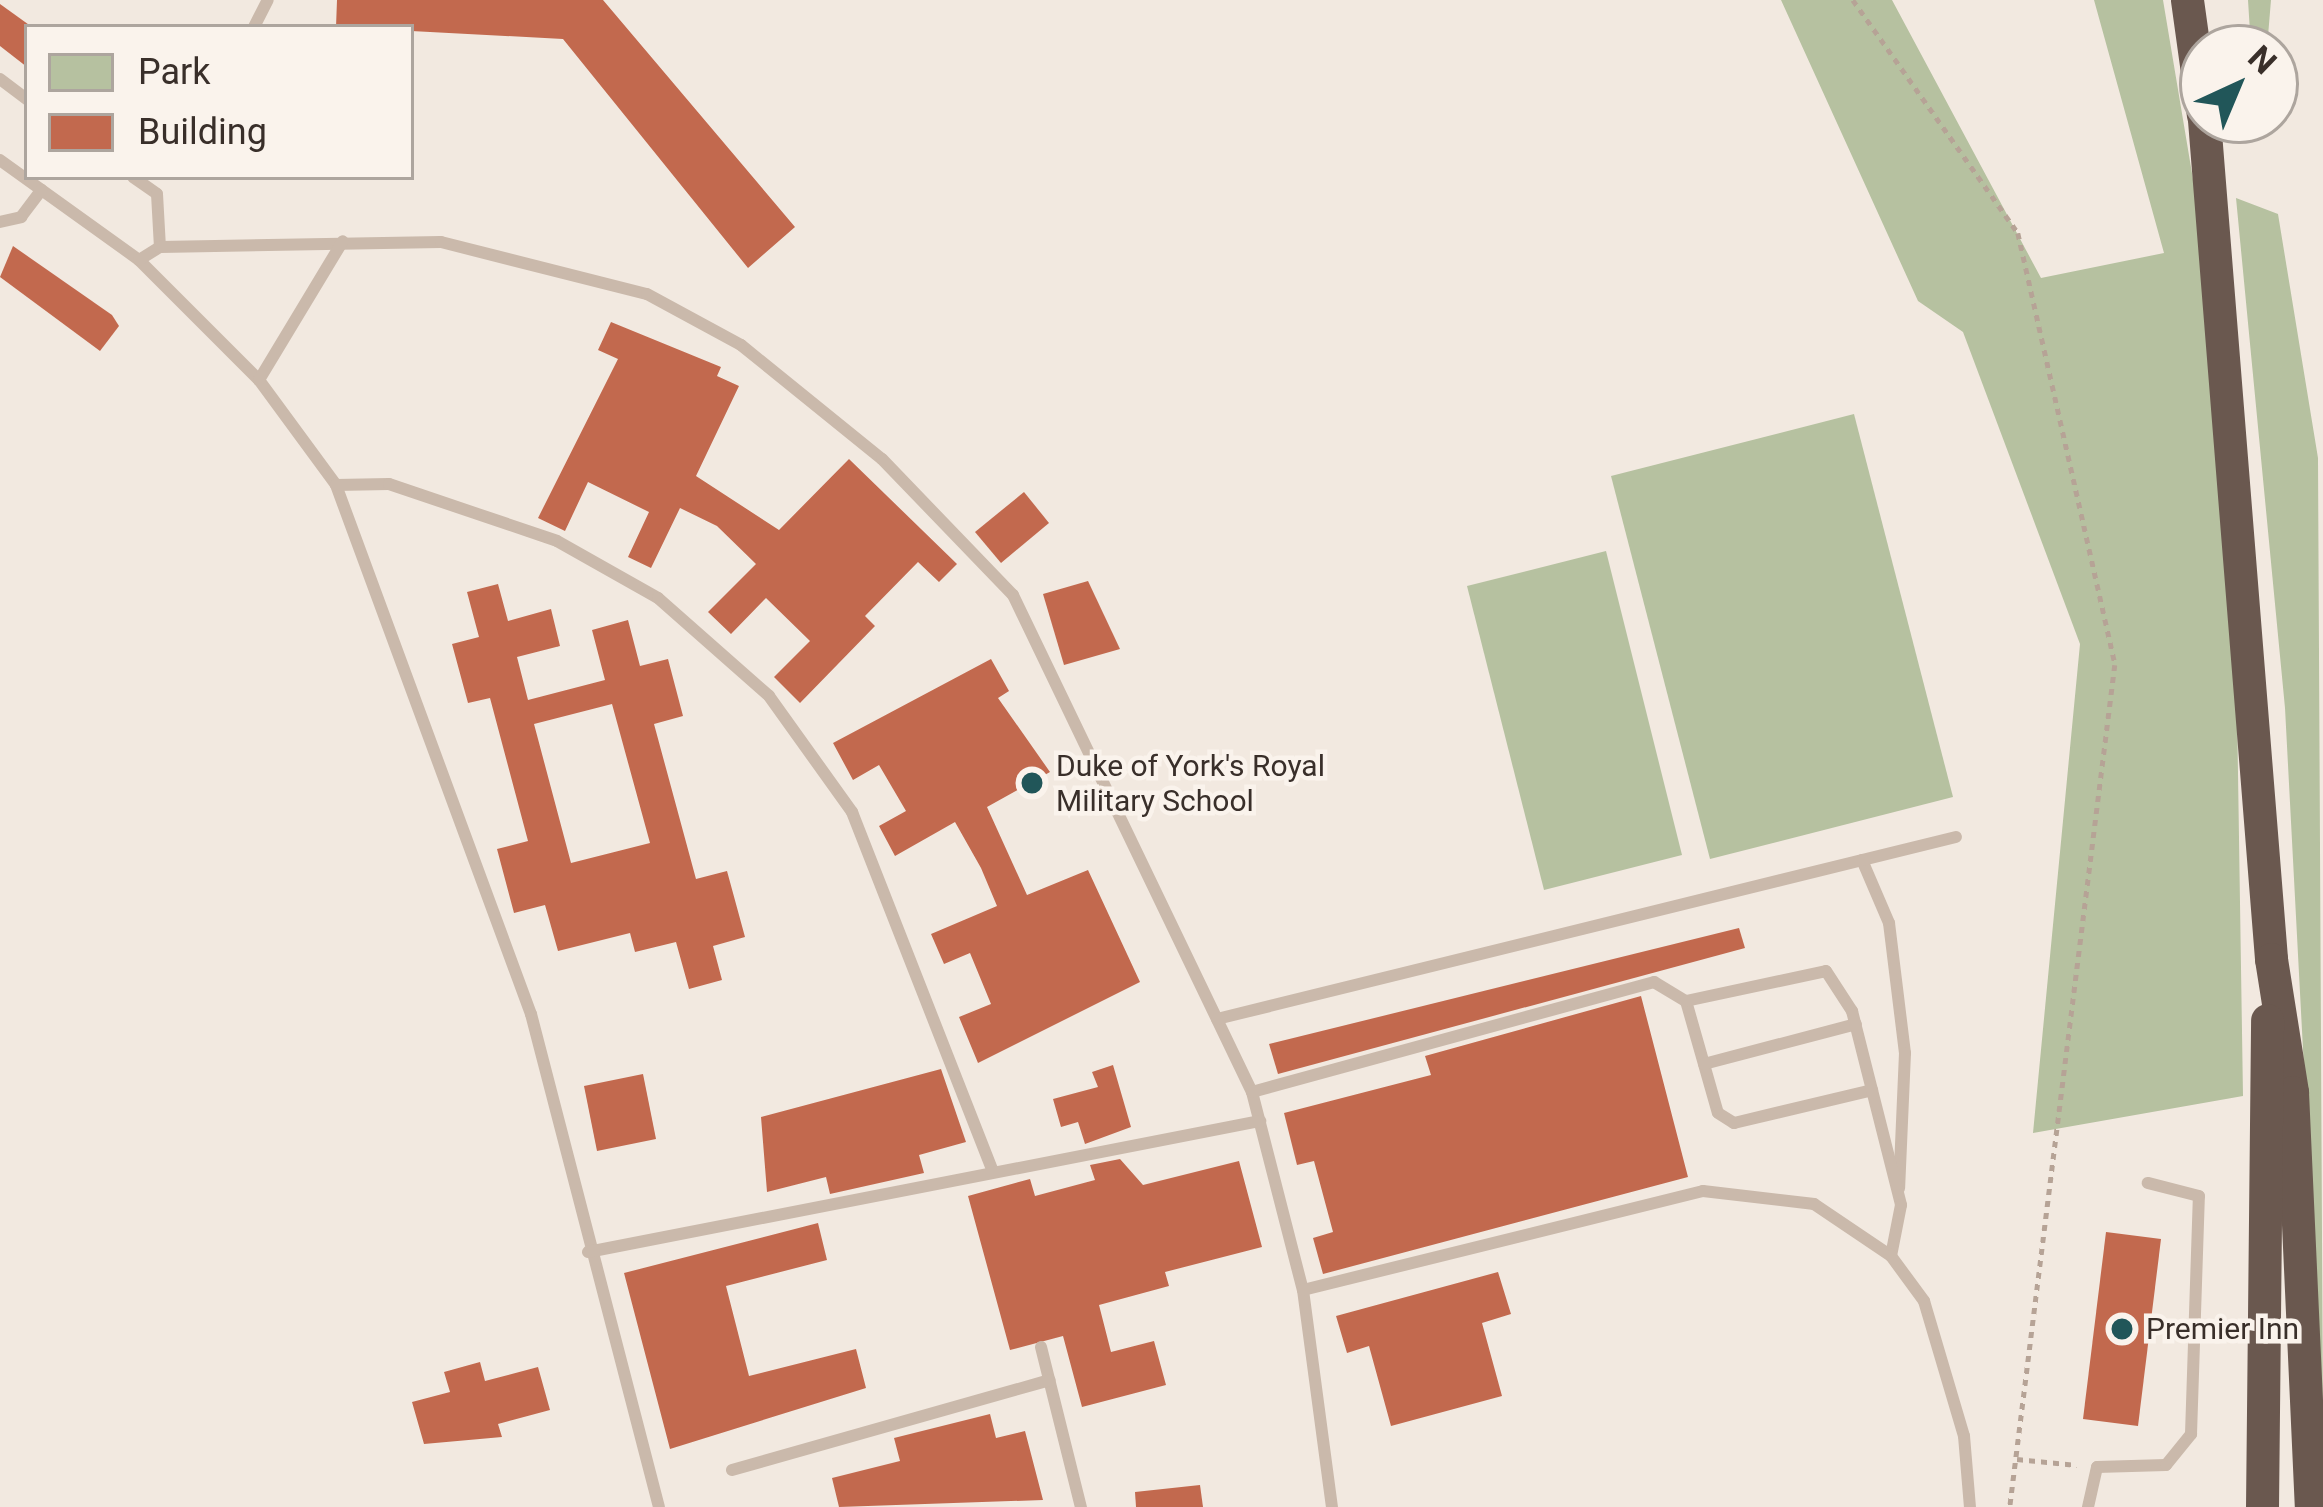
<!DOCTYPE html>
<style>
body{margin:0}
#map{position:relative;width:2323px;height:1507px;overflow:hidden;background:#f2e9e0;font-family:Roboto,sans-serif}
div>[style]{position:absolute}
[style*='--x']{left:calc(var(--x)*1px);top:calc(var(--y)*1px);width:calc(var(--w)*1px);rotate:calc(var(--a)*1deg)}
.green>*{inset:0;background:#b6c1a0}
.building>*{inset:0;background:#c2694e}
.path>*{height:4.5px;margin-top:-2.25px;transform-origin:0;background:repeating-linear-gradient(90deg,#b6a396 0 6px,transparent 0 12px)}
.service>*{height:12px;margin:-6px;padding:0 6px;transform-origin:6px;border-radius:6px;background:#cab9ab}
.trunk>*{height:33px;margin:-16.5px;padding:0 16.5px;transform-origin:16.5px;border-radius:16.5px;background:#6a584f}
.dots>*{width:33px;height:33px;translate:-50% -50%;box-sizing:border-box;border:6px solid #faf3ec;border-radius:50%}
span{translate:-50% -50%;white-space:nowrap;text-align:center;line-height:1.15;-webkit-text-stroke:9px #faf3ec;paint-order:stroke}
.poi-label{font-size:30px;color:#392f2a}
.left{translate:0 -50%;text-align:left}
.legend{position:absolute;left:24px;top:24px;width:390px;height:156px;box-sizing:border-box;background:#faf3ec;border:3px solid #ada59e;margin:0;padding:15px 21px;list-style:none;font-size:36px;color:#392f2a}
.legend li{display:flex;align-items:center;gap:24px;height:60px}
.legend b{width:60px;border:3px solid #ada59e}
.north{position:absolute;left:2179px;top:24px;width:120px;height:120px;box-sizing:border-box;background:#faf3ec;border:3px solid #ada59e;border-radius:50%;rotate:44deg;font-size:33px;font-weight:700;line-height:48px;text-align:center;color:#392f2a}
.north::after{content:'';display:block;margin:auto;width:42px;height:54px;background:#215659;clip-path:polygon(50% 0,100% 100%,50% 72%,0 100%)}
</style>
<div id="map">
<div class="green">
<div style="clip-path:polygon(1781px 0,1892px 0,2041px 278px,2164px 253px,2094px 0,2163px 0,2202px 233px,2235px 579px,2243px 1096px,2033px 1133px,2080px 644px,1963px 332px,1918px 301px)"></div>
<div style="clip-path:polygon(2248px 0,2271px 0,2267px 48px,2251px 48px)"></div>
<div style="clip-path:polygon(2236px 198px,2278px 214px,2318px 458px,2323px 1429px,2285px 708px)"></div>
<div style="clip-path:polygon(1854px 414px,1953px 797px,1710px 859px,1611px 476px)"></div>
<div style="clip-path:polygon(1606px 551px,1682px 855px,1544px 890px,1467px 586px)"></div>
</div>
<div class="building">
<div style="clip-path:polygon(337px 0,603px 0,795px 227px,748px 268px,563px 39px,336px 27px)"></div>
<div style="clip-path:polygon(0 4px,32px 27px,27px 67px,0 46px)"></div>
<div style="clip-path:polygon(13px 246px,112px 315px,119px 326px,100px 351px,0 277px)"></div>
<div style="clip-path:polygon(611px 322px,721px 367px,717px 376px,739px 386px,696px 476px,779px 530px,849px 459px,957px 564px,939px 582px,918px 562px,865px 616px,875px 626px,800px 703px,774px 677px,810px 641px,766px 598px,731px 634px,708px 612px,756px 564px,717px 526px,680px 508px,651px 568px,628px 557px,649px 512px,588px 482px,565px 531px,538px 518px,618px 359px,598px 350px)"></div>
<div style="clip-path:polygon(1024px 492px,1049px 523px,1001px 563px,975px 532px)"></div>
<div style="clip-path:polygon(1088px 581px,1120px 649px,1064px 665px,1043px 594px)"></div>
<div style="clip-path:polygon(evenodd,498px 584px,508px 621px,551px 609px,560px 646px,517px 657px,528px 700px,605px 680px,592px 630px,628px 620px,640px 666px,668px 659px,683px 716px,654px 724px,696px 879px,727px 871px,745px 937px,713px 946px,722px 980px,689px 989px,676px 942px,635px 952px,630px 933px,558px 951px,545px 905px,514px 913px,497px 849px,528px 841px,490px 698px,468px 703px,452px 644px,479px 637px,467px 592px,498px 584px,612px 704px,650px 843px,571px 863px,534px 724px,612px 704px)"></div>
<div style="clip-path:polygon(991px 659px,1009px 691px,998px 698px,1050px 772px,987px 807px,1027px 895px,1088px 870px,1140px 982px,978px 1063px,959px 1017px,991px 1004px,970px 953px,944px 964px,931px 934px,997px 906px,981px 868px,955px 822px,895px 856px,879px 826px,906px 811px,879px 765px,853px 780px,833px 743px)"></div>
<div style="clip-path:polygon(1739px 928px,1745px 948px,1278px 1074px,1269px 1044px)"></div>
<div style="clip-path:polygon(1641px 996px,1688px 1177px,1323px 1274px,1313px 1238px,1333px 1232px,1314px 1161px,1297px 1165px,1284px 1113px,1431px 1075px,1425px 1056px)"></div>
<div style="clip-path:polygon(1113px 1065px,1131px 1127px,1085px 1144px,1078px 1122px,1061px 1127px,1053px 1099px,1098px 1087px,1092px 1072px)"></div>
<div style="clip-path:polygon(941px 1069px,966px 1142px,919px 1155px,924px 1173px,830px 1194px,826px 1177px,767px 1192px,761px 1117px)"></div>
<div style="clip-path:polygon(643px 1074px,656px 1139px,597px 1151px,584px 1086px)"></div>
<div style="clip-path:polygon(1120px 1159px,1143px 1185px,1239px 1161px,1262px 1247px,1165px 1272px,1169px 1286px,1099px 1305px,1111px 1352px,1154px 1341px,1166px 1385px,1082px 1407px,1063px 1336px,1010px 1350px,968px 1196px,1030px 1179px,1035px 1196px,1095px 1180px,1090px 1165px)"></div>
<div style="clip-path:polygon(818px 1223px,827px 1260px,726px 1286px,749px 1376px,856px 1349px,866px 1388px,670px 1449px,624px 1273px)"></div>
<div style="clip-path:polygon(2106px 1232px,2161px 1239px,2138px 1426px,2083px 1419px)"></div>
<div style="clip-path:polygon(1498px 1272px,1511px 1314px,1482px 1323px,1502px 1396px,1391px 1426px,1369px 1346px,1347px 1353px,1336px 1316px)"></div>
<div style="clip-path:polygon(480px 1362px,485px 1381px,538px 1367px,550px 1410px,498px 1424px,502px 1437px,424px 1444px,412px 1402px,450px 1392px,444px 1372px)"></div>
<div style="clip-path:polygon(990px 1414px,996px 1438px,1025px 1431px,1043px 1500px,839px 1507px,832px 1478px,900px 1461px,894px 1438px)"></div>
<div style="clip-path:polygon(1200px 1485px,1203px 1507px,1136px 1507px,1135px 1492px)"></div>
</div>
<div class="path">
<div style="--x:1853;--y:0;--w:286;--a:54.7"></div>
<div style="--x:2018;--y:233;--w:443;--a:77.3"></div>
<div style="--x:2115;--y:665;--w:849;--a:97.11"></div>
<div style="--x:2017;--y:1459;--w:60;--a:5.7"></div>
</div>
<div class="service">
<div style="--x:254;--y:27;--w:30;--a:-63"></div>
<div style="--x:0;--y:79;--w:34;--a:37"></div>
<div style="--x:0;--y:160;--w:171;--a:35.7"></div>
<div style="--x:139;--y:260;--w:170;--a:45"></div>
<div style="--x:259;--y:380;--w:130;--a:53.7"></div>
<div style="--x:336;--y:485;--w:564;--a:69.77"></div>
<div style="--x:531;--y:1014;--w:509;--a:75.45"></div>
<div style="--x:133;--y:177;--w:29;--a:35"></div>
<div style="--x:157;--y:194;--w:53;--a:86.8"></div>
<div style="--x:0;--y:222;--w:22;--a:-13"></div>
<div style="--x:21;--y:217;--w:34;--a:-53"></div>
<div style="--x:139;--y:260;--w:25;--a:-32"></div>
<div style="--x:160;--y:247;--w:281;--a:-1"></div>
<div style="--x:441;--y:242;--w:212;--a:14.2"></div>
<div style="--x:647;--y:294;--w:107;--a:28.5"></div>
<div style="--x:741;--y:345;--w:181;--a:39"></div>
<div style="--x:882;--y:459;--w:189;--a:46.1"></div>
<div style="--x:1013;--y:595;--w:551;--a:64.32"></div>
<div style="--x:1252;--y:1092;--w:204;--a:75.6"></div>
<div style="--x:1303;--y:1290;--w:219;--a:82.4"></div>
<div style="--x:259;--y:380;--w:162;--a:-58.9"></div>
<div style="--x:336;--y:485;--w:53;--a:-1.1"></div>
<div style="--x:389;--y:484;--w:177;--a:18.7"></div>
<div style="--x:557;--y:541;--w:116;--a:29.4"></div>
<div style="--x:658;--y:598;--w:148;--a:41.4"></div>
<div style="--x:769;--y:696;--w:143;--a:54.4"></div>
<div style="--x:852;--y:812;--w:384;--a:68.6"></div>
<div style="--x:1862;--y:860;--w:69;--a:66.8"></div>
<div style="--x:1889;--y:923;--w:131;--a:83"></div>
<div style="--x:1905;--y:1053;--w:135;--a:92.5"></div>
<div style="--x:1686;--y:1001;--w:116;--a:74.1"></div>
<div style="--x:1718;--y:1113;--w:19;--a:32"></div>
<div style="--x:1734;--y:1123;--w:142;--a:-13.4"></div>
<div style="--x:1217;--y:1019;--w:761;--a:-13.84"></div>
<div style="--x:1704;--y:1064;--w:157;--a:-14.7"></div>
<div style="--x:1252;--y:1092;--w:417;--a:-15.3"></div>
<div style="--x:1654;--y:982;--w:37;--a:31"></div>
<div style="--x:1686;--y:1001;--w:143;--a:-12.1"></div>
<div style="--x:1826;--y:971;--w:48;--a:57"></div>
<div style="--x:1852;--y:1011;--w:200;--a:75.8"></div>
<div style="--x:1901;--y:1205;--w:52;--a:101.1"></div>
<div style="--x:588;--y:1252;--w:685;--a:-11.03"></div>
<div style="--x:1303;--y:1290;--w:412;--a:-13.9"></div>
<div style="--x:1703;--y:1191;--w:112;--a:6.7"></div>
<div style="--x:1814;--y:1204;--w:93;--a:34"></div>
<div style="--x:1891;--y:1256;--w:56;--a:53.7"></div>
<div style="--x:1924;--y:1301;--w:141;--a:73.5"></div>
<div style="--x:1964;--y:1436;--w:71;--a:85.2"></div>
<div style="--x:1041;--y:1347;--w:165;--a:76"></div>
<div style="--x:732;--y:1470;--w:330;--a:-15.8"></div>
<div style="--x:2088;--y:1507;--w:41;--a:-77.3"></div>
<div style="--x:2097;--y:1467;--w:69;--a:-1.7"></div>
<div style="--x:2166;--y:1465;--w:40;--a:-51"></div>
<div style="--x:2191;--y:1434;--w:238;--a:-88.1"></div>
<div style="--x:2199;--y:1196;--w:53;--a:-165.7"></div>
</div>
<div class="trunk">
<div style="--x:2187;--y:0;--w:116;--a:82.1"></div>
<div style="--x:2204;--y:120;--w:842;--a:85.43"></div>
<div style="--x:2271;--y:959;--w:135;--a:81"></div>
<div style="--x:2292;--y:1092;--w:415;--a:87.4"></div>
<div style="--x:2262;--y:1507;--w:487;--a:-89.4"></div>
</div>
<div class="dots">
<div style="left:1032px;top:783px;background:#215659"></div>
<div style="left:2122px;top:1329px;background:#215659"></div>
</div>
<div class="poi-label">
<span class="left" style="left:1056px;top:783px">Duke of York's Royal<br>Military School</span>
<span class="left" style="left:2146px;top:1329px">Premier Inn</span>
</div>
<ul class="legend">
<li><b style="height:33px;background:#b6c1a0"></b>Park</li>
<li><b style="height:33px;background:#c2694e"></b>Building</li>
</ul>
<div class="north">N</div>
</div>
